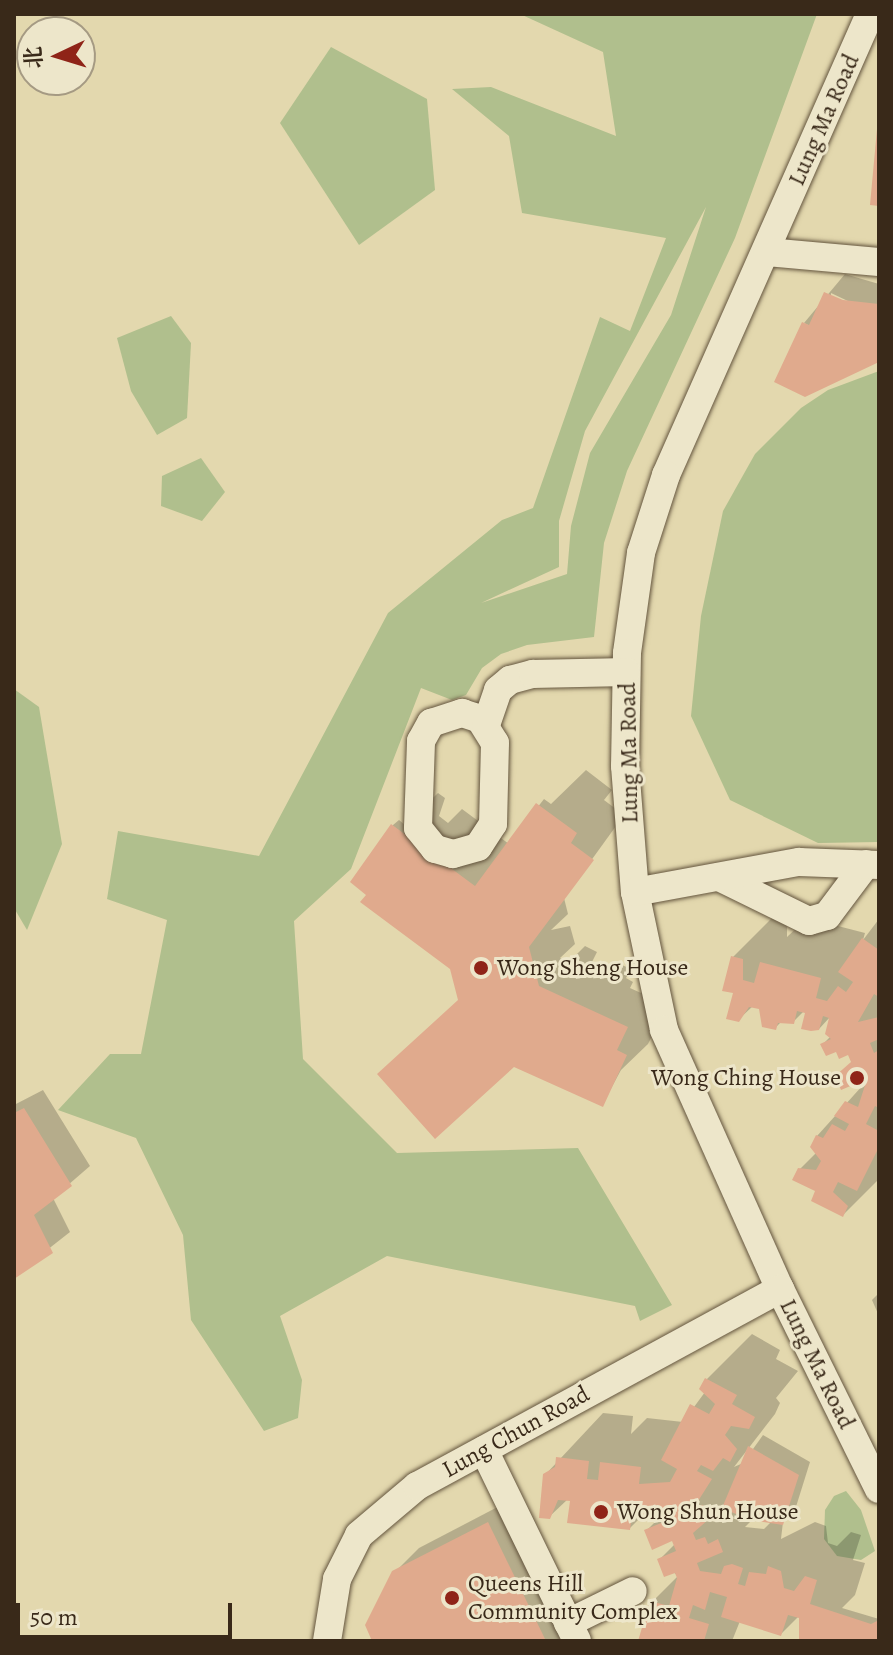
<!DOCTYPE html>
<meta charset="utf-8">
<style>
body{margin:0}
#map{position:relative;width:893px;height:1655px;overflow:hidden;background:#e3d8ae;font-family:Alegreya,"Noto Serif SC",serif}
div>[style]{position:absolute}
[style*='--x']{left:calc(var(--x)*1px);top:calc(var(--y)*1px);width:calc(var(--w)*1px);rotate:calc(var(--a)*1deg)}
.green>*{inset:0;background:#b0bf8d}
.shadow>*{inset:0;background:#0003}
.building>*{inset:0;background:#e0aa8d}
.roads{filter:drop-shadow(0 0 2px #64553e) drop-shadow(0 0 2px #64553e)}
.minor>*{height:28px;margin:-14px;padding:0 14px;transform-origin:14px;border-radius:14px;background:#ede6ca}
.dots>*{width:22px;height:22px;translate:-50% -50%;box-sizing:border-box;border:4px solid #ede6ca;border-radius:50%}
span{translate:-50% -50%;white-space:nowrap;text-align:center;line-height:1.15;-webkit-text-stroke:6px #ede6ca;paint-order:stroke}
.street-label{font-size:24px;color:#392919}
.poi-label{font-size:24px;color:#392919}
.left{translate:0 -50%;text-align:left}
.right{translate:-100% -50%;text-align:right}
.frame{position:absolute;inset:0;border:16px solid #392919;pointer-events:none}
.north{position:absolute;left:16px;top:16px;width:80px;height:80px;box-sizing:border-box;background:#ede6ca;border:2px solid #a59a83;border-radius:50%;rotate:266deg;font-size:22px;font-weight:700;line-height:32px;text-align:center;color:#392919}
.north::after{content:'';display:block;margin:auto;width:28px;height:36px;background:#8f2418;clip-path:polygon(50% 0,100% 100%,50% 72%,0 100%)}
.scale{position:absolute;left:16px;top:1603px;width:216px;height:36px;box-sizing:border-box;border:4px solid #392919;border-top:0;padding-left:10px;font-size:24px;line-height:28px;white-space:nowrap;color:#392919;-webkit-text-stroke:6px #ede6ca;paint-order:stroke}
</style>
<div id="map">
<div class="green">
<div style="clip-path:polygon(evenodd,520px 14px,817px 14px,735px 238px,627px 471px,604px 543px,594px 637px,527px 645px,501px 654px,482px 668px,466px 695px,452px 700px,421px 688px,351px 869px,294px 921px,303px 1059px,397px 1153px,578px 1148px,672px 1305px,640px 1321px,635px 1306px,387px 1256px,280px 1316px,302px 1380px,298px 1418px,264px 1431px,191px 1320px,183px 1235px,136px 1138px,58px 1110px,110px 1054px,141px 1054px,167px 920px,107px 899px,118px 831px,259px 856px,388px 613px,502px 520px,533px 508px,600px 317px,630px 331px,666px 238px,522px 213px,509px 136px,452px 89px,491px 87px,616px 136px,603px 52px,520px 14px,706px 207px,671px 315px,590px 453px,571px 526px,567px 574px,481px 603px,559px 567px,559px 521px,585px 431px,706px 207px)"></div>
<div style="clip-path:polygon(331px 47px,427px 99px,435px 190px,359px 245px,280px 123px)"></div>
<div style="clip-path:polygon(171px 316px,191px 343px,187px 418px,157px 435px,131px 391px,117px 338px)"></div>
<div style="clip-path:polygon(879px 371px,879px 842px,818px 843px,730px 800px,691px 716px,701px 616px,723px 511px,755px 454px,801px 408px,828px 390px)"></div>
<div style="clip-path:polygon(201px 458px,225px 492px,202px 521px,161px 506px,162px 476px)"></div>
<div style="clip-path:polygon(14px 689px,39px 707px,62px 844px,27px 930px,14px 908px)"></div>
<div style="clip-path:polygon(846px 1491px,861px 1510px,875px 1551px,861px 1560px,837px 1556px,824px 1539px,825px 1510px,834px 1496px)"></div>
</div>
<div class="shadow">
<div style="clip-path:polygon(evenodd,845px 274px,879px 284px,879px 361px,804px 323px,845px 274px,831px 293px,852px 303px,831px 297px,831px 293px)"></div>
<div style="clip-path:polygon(586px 770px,612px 790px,604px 800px,624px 815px,564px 898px,568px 914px,551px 930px,570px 926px,575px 944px,560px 958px,569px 962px,585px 946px,597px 952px,585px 976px,590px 978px,601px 967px,616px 971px,622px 965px,631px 969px,626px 978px,633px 982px,630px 988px,641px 993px,653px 981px,663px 1014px,648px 1044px,621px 1070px,602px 1105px,460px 1000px,452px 967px,369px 894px,393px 825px,399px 820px,405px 825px,438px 793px,445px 798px,439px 816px,448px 823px,462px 809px,509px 844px,544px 799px,551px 804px)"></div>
<div style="clip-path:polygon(778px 912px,787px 914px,787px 937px,807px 918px,865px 933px,863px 940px,879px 919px,879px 1179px,843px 1215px,800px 1169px,817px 1152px,817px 1136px,872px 1075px,849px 1052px,823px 1044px,831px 1036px,831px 1016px,819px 1029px,808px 1007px,793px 1022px,782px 1021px,775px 1028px,760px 1008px,753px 1006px,738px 1020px,733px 957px)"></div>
<div style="clip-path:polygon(43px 1090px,90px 1166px,53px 1198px,70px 1232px,14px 1276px,14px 1105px)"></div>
<div style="clip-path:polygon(879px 1293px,879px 1316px,872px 1300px)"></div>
<div style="clip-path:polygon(evenodd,752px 1334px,780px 1350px,776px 1359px,798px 1371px,776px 1398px,780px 1403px,775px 1414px,734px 1467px,743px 1463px,763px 1435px,810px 1462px,795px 1510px,783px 1522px,781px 1539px,815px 1522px,826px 1526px,828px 1543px,837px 1546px,851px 1532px,861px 1535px,853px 1560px,865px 1563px,855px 1595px,842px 1608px,879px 1619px,879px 1641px,811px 1641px,801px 1614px,781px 1634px,740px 1621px,732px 1641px,646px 1641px,652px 1602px,678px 1576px,659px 1560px,675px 1544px,673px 1539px,646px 1531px,661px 1516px,644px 1514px,630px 1528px,568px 1499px,549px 1517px,545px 1475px,603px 1413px,633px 1416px,631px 1434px,647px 1418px,683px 1422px,705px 1392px,707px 1379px,752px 1334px,753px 1519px,771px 1522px,764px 1529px,745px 1527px,753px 1519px)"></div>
<div style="clip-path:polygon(513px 1499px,581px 1641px,374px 1641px,394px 1573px,419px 1548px)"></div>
</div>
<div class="building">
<div style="clip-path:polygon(877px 129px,879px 129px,879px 206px,870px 205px)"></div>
<div style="clip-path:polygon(824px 292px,843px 300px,879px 304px,879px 362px,805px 397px,774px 382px,802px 322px,809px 325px)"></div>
<div style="clip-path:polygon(536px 803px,577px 833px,571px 843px,594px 860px,529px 947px,539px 986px,628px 1027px,617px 1050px,627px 1055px,603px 1107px,514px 1067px,435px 1139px,377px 1074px,458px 1000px,450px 969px,360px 902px,366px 895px,350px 882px,391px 824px,475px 886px)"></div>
<div style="clip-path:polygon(862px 938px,879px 950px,879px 997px,874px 994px,858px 1022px,879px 1017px,879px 1039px,870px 1043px,874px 1053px,879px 1050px,879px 1108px,875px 1106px,866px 1124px,879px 1131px,879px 1147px,857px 1191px,838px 1182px,833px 1192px,848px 1206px,843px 1217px,811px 1201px,815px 1191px,792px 1180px,798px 1168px,816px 1170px,821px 1161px,810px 1147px,816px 1135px,823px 1138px,832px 1124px,845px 1131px,849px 1124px,834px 1116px,845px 1101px,858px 1107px,867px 1079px,841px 1090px,835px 1076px,851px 1062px,848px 1055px,839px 1059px,836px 1052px,826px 1056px,820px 1044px,831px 1039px,825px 1034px,829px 1018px,823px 1016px,819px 1030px,811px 1031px,801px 1029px,805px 1013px,797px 1011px,794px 1024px,778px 1023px,776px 1030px,762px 1027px,759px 1009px,749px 1007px,739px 1022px,726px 1019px,733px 993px,722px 991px,731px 956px,743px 959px,743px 980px,754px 983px,760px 962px,821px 978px,816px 998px,827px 1001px,838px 986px,846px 992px,853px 982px,838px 972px)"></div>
<div style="clip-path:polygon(24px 1108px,72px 1186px,34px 1215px,53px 1253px,14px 1279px,14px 1113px)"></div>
<div style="clip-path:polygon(705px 1378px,737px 1395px,732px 1404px,755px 1417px,749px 1429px,731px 1426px,725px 1435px,737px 1449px,730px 1462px,723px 1458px,713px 1471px,701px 1465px,697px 1471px,712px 1479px,693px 1509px,703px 1505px,709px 1519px,693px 1533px,696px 1540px,705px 1537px,708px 1544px,718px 1539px,723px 1552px,697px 1563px,700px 1571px,721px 1574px,724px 1566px,732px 1564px,743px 1568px,738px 1584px,745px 1586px,749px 1572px,766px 1574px,768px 1566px,781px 1571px,784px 1588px,794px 1591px,805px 1576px,817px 1580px,810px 1604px,871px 1624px,879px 1620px,879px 1641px,806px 1641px,799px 1639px,799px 1618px,788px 1615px,781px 1636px,721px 1617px,727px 1597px,710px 1592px,705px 1610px,693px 1605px,689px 1618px,709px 1624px,704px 1641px,638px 1641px,650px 1601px,669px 1606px,677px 1578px,675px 1573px,664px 1577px,657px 1559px,676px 1551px,672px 1541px,652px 1550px,644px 1530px,671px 1519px,643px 1515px,643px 1509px,633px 1508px,630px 1530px,567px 1523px,570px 1501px,558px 1500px,550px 1519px,539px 1518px,543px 1474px,555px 1467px,556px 1457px,589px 1461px,587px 1479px,598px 1480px,600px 1462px,641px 1467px,639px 1484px,670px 1482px,677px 1469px,661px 1460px,690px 1404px,709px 1414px,715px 1404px,699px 1389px)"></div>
<div style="clip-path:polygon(748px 1446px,799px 1475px,783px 1525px,750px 1520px,722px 1508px)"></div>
<div style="clip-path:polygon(488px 1522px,546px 1641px,372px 1641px,365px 1625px,392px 1571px)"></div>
</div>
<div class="roads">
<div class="minor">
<div style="--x:870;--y:14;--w:504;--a:113.87"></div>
<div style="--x:666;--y:475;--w:82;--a:107.8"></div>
<div style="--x:641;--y:553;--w:101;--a:98"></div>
<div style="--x:627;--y:653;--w:113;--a:91"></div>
<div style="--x:625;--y:766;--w:126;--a:85.5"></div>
<div style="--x:635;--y:892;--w:141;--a:78.1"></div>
<div style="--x:664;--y:1030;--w:284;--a:65.9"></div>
<div style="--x:780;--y:1289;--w:223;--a:63.7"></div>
<div style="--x:767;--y:252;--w:112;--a:5.1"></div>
<div style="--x:462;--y:713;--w:19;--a:18"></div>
<div style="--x:480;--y:719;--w:28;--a:58"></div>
<div style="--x:495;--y:743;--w:81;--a:91.4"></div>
<div style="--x:493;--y:824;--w:27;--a:123"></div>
<div style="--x:478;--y:847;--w:26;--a:164"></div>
<div style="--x:453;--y:854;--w:19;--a:-164"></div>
<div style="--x:435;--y:849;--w:27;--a:-129"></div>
<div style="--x:418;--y:828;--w:87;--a:-88"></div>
<div style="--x:421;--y:741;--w:21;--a:-61"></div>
<div style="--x:431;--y:723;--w:33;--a:-18"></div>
<div style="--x:486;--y:725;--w:37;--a:-71"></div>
<div style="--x:498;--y:690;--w:16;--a:-40"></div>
<div style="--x:510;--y:680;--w:24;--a:-15"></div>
<div style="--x:533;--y:674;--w:93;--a:-1.2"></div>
<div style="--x:719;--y:877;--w:100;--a:26.1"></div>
<div style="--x:809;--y:921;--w:19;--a:-16"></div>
<div style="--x:827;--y:916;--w:65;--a:-53.1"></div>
<div style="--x:635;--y:892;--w:167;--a:-10.4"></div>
<div style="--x:799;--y:862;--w:80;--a:2.1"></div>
<div style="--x:484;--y:1450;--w:212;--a:64"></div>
<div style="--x:568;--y:1623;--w:72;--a:-26.2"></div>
<div style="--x:327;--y:1641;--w:63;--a:-80.8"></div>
<div style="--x:337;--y:1579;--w:49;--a:-63.4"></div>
<div style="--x:359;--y:1535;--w:76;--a:-40.2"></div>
<div style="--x:417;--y:1486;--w:413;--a:-28.5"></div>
</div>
</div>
<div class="dots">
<div style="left:481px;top:968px;background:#8f2418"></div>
<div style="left:857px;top:1078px;background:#8f2418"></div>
<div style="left:601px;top:1512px;background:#8f2418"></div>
<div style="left:452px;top:1598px;background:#8f2418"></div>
</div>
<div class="street-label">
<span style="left:824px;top:120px;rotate:-66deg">Lung Ma Road</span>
<span style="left:629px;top:753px;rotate:-91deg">Lung Ma Road</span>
<span style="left:817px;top:1364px;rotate:64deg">Lung Ma Road</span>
<span style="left:516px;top:1432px;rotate:-29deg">Lung Chun Road</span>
</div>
<div class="poi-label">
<span class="left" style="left:497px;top:968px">Wong Sheng House</span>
<span class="right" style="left:841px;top:1078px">Wong Ching House</span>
<span class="left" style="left:617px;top:1512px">Wong Shun House</span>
<span class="left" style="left:468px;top:1598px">Queens Hill<br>Community Complex</span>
</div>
<div class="frame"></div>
<div class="north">北</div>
<div class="scale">50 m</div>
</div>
